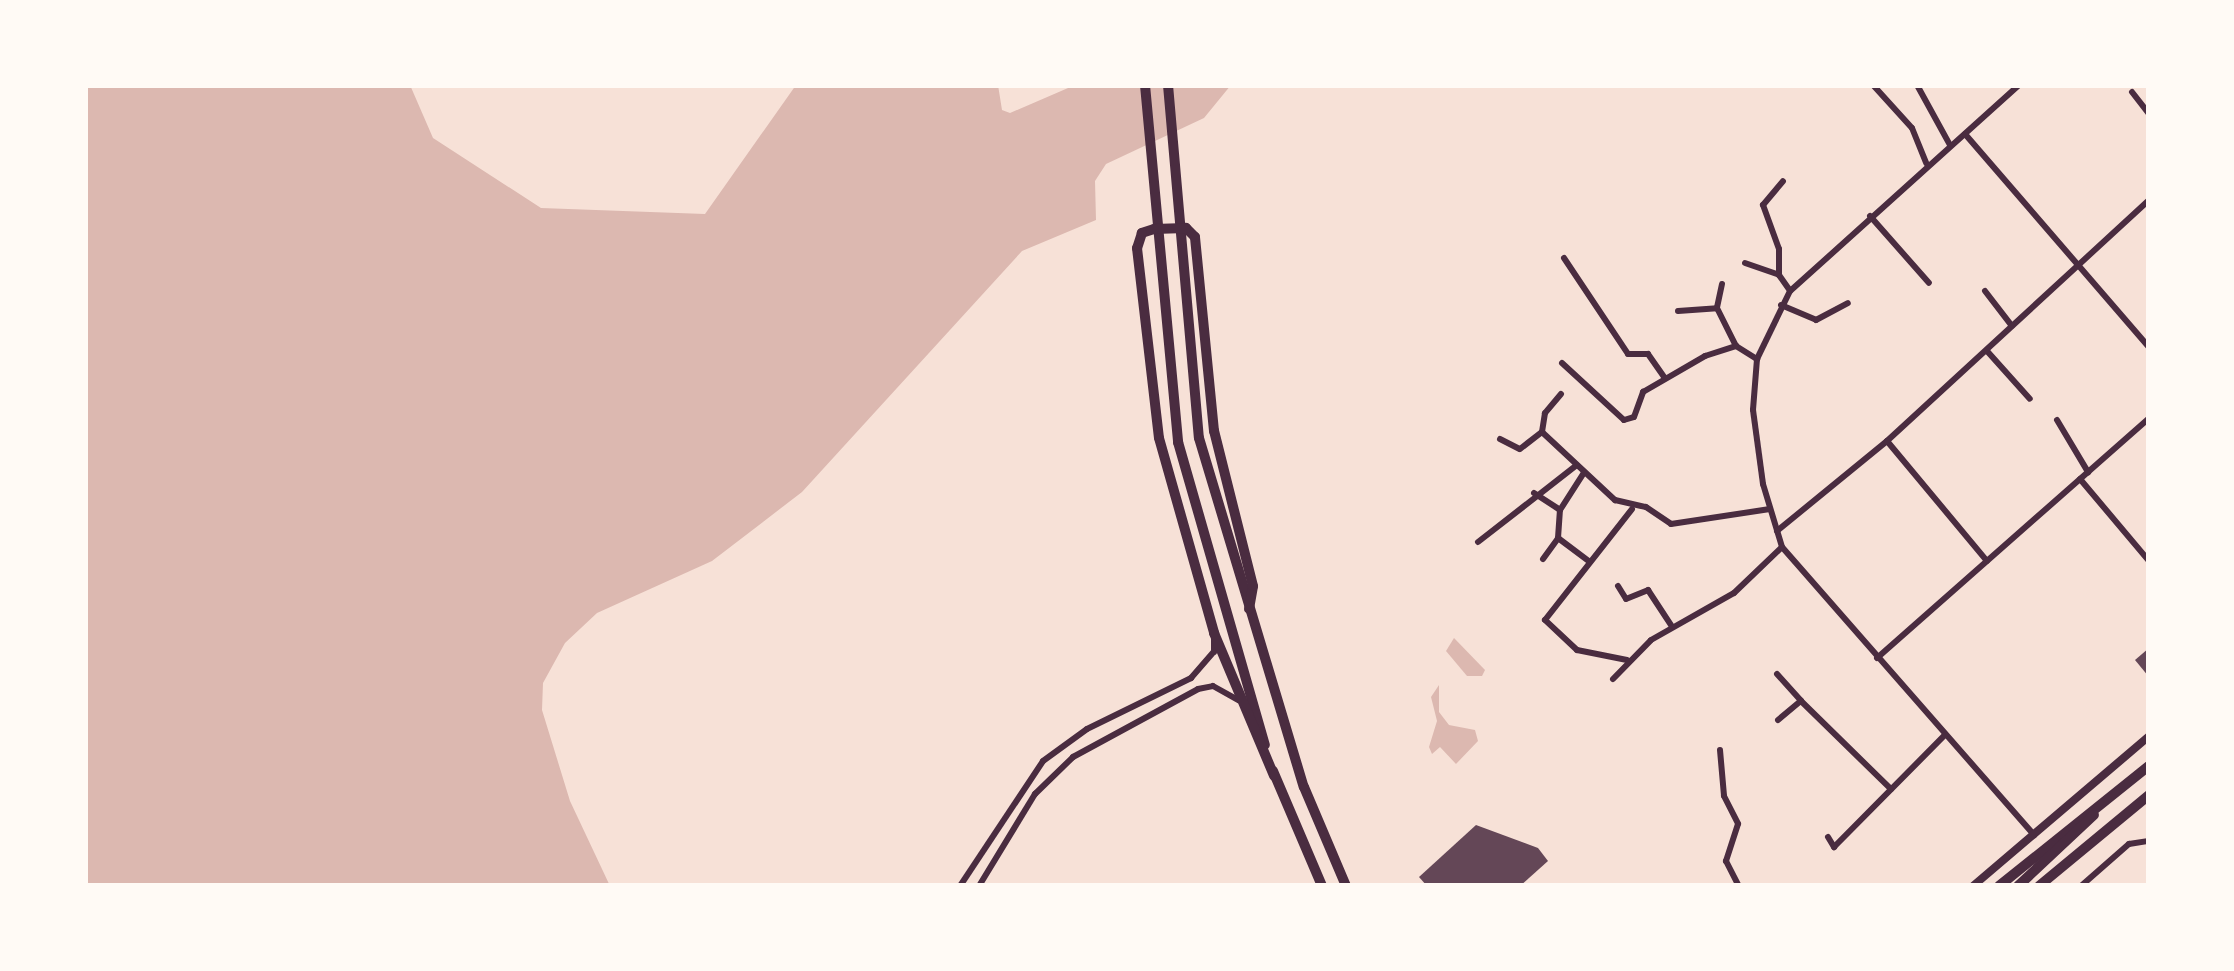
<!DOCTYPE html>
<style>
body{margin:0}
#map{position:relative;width:2234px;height:971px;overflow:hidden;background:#f7e1d7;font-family:"Titillium Web",sans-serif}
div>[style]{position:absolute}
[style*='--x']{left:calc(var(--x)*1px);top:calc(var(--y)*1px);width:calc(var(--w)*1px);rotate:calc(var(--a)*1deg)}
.water>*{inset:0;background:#dcb8b0}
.building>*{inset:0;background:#644757}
.minor>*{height:6px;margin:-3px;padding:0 3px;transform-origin:3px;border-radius:3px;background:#4a2c40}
.tertiary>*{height:8px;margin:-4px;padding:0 4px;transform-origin:4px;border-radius:4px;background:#4a2c40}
.trunk>*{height:10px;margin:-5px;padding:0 5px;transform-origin:5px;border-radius:5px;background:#4a2c40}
span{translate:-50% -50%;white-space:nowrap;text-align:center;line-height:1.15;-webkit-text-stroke:9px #fffaf5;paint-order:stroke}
.frame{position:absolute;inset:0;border:88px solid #fffaf5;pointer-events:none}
</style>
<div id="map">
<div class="water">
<div style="clip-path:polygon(85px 85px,410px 85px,433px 138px,541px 208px,705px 214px,796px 85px,998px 85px,1002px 110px,1010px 113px,1075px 85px,1231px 85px,1204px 118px,1106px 164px,1095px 181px,1096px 220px,1022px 251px,802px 492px,712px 561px,597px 613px,565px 643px,543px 683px,542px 710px,570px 801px,610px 886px,85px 886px)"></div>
<div style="clip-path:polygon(1454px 638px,1485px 670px,1482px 676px,1467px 676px,1446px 651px)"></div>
<div style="clip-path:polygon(1439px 685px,1439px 712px,1449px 725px,1475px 730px,1478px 741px,1456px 764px,1440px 747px,1432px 754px,1429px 747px,1437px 721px,1431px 697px)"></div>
</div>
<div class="building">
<div style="clip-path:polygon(2149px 648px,2149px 677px,2135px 660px)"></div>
<div style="clip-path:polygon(1476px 825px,1538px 848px,1548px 861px,1520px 886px,1427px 886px,1419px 877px)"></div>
</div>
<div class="minor">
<div style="--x:1873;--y:85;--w:58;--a:47.8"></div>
<div style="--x:1912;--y:128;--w:38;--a:68"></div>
<div style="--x:1917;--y:85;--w:68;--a:61.2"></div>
<div style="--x:2019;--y:85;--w:308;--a:138"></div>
<div style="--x:1790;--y:291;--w:76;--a:115.9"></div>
<div style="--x:1757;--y:359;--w:51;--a:94.5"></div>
<div style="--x:1753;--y:410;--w:75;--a:82.3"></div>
<div style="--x:1763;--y:484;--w:66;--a:73.2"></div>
<div style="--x:1782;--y:547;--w:383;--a:48.8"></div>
<div style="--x:2132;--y:92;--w:28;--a:52"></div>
<div style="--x:1965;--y:134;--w:281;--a:49.2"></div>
<div style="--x:1870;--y:216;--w:89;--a:48.6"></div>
<div style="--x:1564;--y:258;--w:115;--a:56.3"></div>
<div style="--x:1628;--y:354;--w:20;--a:0"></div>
<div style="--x:1648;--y:354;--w:29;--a:55"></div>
<div style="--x:1745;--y:263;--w:36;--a:19"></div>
<div style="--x:1779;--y:275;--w:19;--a:55"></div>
<div style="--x:1779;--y:275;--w:26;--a:-90"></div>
<div style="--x:1779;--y:249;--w:47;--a:-110"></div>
<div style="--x:1763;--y:205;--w:31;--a:-50"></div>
<div style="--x:1722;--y:284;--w:25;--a:102"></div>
<div style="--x:1717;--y:308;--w:42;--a:63.4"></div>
<div style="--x:1985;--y:291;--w:44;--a:52.4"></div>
<div style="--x:1781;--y:305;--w:38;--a:23"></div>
<div style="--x:1816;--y:320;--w:36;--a:-28"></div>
<div style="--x:1678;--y:311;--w:39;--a:-4"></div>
<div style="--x:1987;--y:351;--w:64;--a:48.1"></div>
<div style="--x:1562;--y:363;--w:84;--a:42.6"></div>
<div style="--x:1624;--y:420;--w:10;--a:-17"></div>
<div style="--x:1634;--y:417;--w:27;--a:-70"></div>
<div style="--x:1643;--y:392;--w:72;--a:-30.1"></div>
<div style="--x:1705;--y:356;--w:33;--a:-18"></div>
<div style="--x:1736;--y:346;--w:25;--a:32"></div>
<div style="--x:1561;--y:394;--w:25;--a:130"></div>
<div style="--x:1545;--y:413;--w:19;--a:99"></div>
<div style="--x:1542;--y:432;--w:100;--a:43"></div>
<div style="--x:1615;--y:500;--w:32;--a:13"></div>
<div style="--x:1646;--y:507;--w:30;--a:34"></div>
<div style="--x:1671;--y:524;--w:100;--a:-8.6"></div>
<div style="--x:2057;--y:420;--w:61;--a:59.2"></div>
<div style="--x:1500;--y:439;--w:22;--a:27"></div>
<div style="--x:1520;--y:449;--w:28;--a:-38"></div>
<div style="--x:1887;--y:441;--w:156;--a:50.2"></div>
<div style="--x:2080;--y:479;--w:107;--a:49.9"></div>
<div style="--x:1534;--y:493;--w:31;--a:33"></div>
<div style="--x:1777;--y:531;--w:142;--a:-39.3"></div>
<div style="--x:1887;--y:441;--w:356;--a:-42.6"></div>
<div style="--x:1558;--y:538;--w:39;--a:37"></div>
<div style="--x:1478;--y:542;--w:125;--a:-37.9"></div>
<div style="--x:1543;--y:559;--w:26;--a:-54"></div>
<div style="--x:1558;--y:538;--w:28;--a:-86"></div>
<div style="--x:1560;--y:510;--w:43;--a:-57.4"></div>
<div style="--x:1618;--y:586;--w:15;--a:58"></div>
<div style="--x:1626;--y:599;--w:24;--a:-22"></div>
<div style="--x:1648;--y:590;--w:42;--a:56.7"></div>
<div style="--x:1877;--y:658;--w:363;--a:-41.4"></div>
<div style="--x:1627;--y:660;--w:51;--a:-168.7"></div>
<div style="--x:1577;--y:650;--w:44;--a:-136.8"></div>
<div style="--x:1545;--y:620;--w:141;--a:-51.9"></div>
<div style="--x:1777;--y:674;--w:36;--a:48"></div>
<div style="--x:1613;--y:679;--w:54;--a:-45.7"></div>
<div style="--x:1651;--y:640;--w:95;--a:-29.5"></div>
<div style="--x:1734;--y:593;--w:66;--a:-43.8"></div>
<div style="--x:1778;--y:720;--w:30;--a:-40"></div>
<div style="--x:1801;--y:701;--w:126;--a:44.4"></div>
<div style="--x:1720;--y:750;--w:46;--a:85"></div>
<div style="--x:1724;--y:796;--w:31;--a:63"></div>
<div style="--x:1738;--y:824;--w:39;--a:108"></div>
<div style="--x:1726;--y:861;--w:28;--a:63"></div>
<div style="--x:1828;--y:837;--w:12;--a:59"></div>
<div style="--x:1834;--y:847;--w:158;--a:-45.3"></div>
<div style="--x:960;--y:886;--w:150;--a:-56.4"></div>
<div style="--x:1043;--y:761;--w:54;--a:-36"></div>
<div style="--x:1087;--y:729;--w:116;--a:-26.1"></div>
<div style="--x:1191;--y:678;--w:35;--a:-49"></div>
<div style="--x:1214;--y:652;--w:13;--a:-90"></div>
<div style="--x:979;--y:886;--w:108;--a:-58.7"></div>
<div style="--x:1035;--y:794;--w:53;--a:-44.2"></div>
<div style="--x:1073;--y:757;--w:142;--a:-28.5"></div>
<div style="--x:1198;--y:689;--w:15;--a:-11"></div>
<div style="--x:1213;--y:686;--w:29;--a:29"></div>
<div style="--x:2081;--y:886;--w:64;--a:-41.2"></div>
<div style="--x:2129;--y:844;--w:20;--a:-9"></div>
</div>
<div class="tertiary">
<div style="--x:1973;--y:886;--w:231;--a:-40.4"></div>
</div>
<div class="trunk">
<div style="--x:1145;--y:85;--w:359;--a:84.7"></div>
<div style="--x:1178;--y:442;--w:315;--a:74"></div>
<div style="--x:1168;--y:85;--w:354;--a:85"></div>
<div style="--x:1199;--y:438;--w:364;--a:73.3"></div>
<div style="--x:1304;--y:787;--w:108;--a:67"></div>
<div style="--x:1249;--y:609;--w:23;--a:-80"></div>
<div style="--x:1253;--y:586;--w:160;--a:-104.1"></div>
<div style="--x:1214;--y:431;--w:195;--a:-95.6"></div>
<div style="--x:1195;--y:237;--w:13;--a:-135"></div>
<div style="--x:1186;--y:228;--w:32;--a:178"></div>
<div style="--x:1154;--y:229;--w:13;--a:162"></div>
<div style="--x:1142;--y:233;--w:16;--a:108"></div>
<div style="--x:1137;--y:248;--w:191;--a:83.4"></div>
<div style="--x:1159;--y:438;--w:203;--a:74.2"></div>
<div style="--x:1214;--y:633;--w:155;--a:67.2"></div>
<div style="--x:1273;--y:771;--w:125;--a:66.9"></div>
<div style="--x:1999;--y:886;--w:192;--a:-38.7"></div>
<div style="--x:2018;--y:886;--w:104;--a:-43.1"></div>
<div style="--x:2039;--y:886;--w:143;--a:-39.6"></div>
</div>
<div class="frame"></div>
</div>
